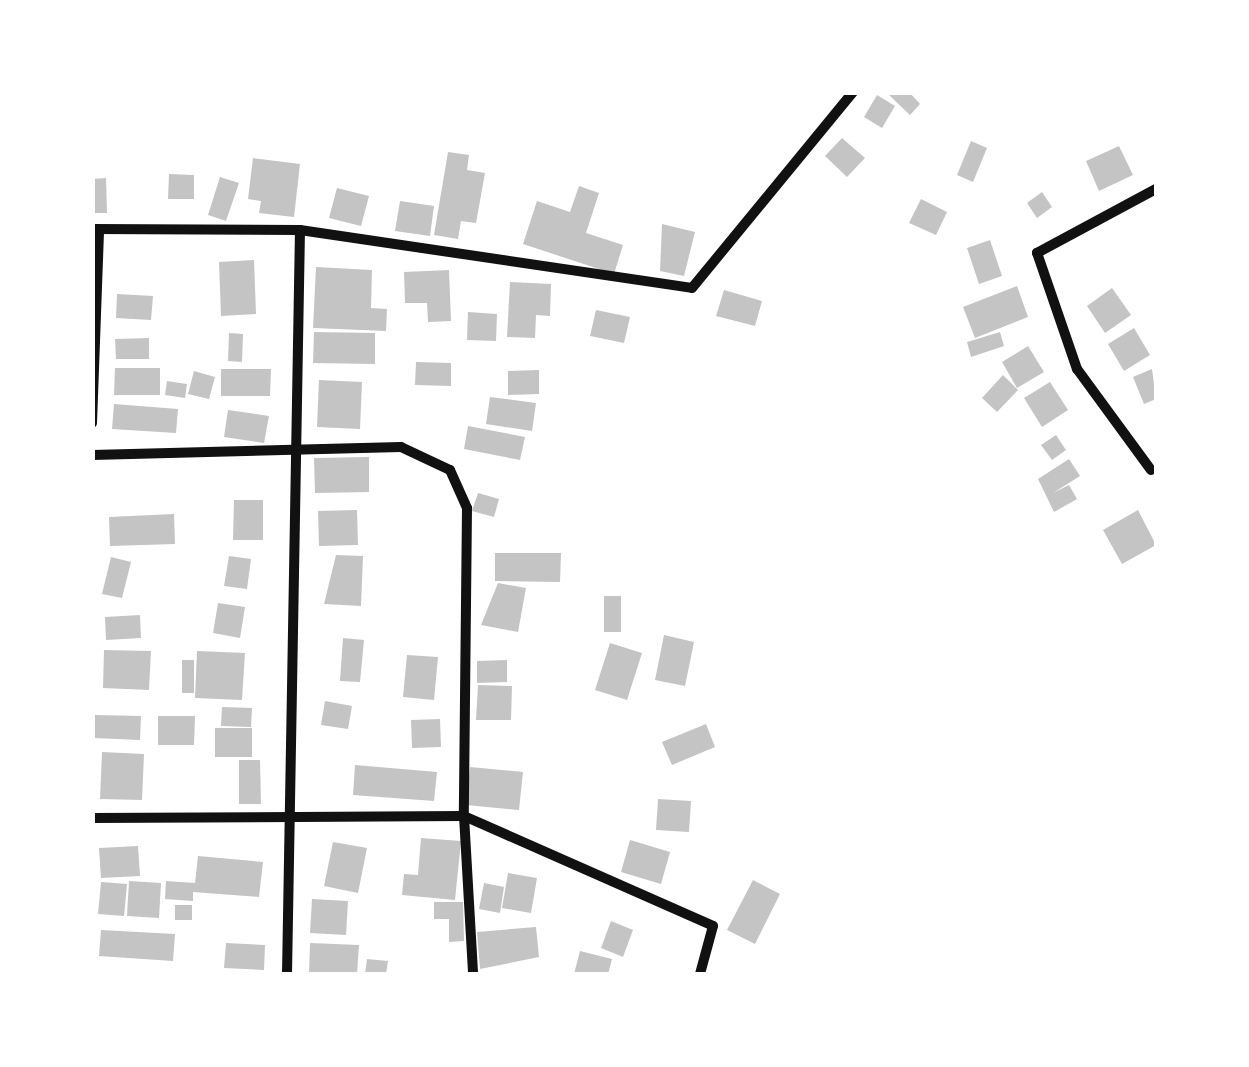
<!DOCTYPE html>
<style>
body{margin:0}
#map{position:relative;width:1249px;height:1067px;overflow:hidden;background:#fff;font-family:"IBM Plex Serif",serif}
div>[style]{position:absolute}
[style*='--x']{left:calc(var(--x)*1px);top:calc(var(--y)*1px);width:calc(var(--w)*1px);rotate:calc(var(--a)*1deg)}
.building>*{inset:0;background:#c4c4c4}
.minor>*{height:10px;margin:-5px;padding:0 5px;transform-origin:5px;border-radius:5px;background:#111}
span{translate:-50% -50%;white-space:nowrap;text-align:center;line-height:1.15;-webkit-text-stroke:9px #fff;paint-order:stroke}
.frame{position:absolute;inset:0;border:95px solid #fff;pointer-events:none}
</style>
<div id="map">
<div class="building">
<div style="clip-path:polygon(909px 92px,920px 104px,910px 115px,889px 95px)"></div>
<div style="clip-path:polygon(877px 95px,895px 106px,882px 128px,864px 117px)"></div>
<div style="clip-path:polygon(842px 138px,865px 158px,847px 177px,825px 156px)"></div>
<div style="clip-path:polygon(971px 141px,987px 148px,973px 182px,957px 175px)"></div>
<div style="clip-path:polygon(1119px 146px,1133px 175px,1099px 191px,1086px 161px)"></div>
<div style="clip-path:polygon(448px 152px,469px 155px,467px 170px,485px 173px,476px 223px,461px 221px,458px 239px,434px 235px)"></div>
<div style="clip-path:polygon(253px 158px,300px 164px,294px 217px,259px 213px,261px 201px,248px 199px)"></div>
<div style="clip-path:polygon(169px 174px,194px 175px,194px 199px,168px 199px)"></div>
<div style="clip-path:polygon(220px 177px,239px 183px,226px 221px,208px 215px)"></div>
<div style="clip-path:polygon(106px 178px,107px 213px,92px 213px,92px 179px)"></div>
<div style="clip-path:polygon(579px 186px,599px 193px,586px 233px,623px 245px,614px 274px,523px 244px,537px 201px,570px 212px)"></div>
<div style="clip-path:polygon(337px 188px,369px 196px,361px 226px,329px 218px)"></div>
<div style="clip-path:polygon(1042px 192px,1052px 207px,1037px 218px,1027px 203px)"></div>
<div style="clip-path:polygon(921px 199px,947px 212px,936px 235px,909px 223px)"></div>
<div style="clip-path:polygon(400px 201px,434px 206px,430px 236px,395px 231px)"></div>
<div style="clip-path:polygon(662px 224px,695px 232px,684px 276px,660px 271px)"></div>
<div style="clip-path:polygon(990px 240px,1002px 276px,979px 284px,967px 248px)"></div>
<div style="clip-path:polygon(254px 260px,256px 314px,221px 316px,219px 262px)"></div>
<div style="clip-path:polygon(316px 267px,372px 270px,371px 308px,387px 309px,386px 331px,313px 328px)"></div>
<div style="clip-path:polygon(449px 270px,451px 321px,428px 322px,427px 303px,405px 303px,404px 272px)"></div>
<div style="clip-path:polygon(510px 282px,551px 284px,550px 316px,536px 315px,535px 338px,507px 337px)"></div>
<div style="clip-path:polygon(1017px 286px,1028px 317px,975px 338px,963px 307px)"></div>
<div style="clip-path:polygon(1112px 288px,1131px 315px,1105px 333px,1087px 306px)"></div>
<div style="clip-path:polygon(724px 290px,762px 301px,755px 326px,716px 316px)"></div>
<div style="clip-path:polygon(117px 294px,153px 296px,151px 320px,116px 318px)"></div>
<div style="clip-path:polygon(596px 310px,630px 317px,624px 343px,590px 336px)"></div>
<div style="clip-path:polygon(468px 312px,497px 314px,496px 341px,467px 340px)"></div>
<div style="clip-path:polygon(1134px 328px,1150px 355px,1124px 371px,1108px 344px)"></div>
<div style="clip-path:polygon(314px 332px,375px 333px,375px 364px,313px 363px)"></div>
<div style="clip-path:polygon(1000px 332px,1004px 346px,971px 357px,967px 342px)"></div>
<div style="clip-path:polygon(229px 333px,243px 334px,242px 362px,228px 361px)"></div>
<div style="clip-path:polygon(149px 338px,149px 359px,116px 359px,115px 339px)"></div>
<div style="clip-path:polygon(1028px 346px,1044px 372px,1017px 388px,1002px 362px)"></div>
<div style="clip-path:polygon(416px 362px,451px 363px,451px 386px,415px 385px)"></div>
<div style="clip-path:polygon(115px 368px,160px 368px,160px 395px,114px 395px)"></div>
<div style="clip-path:polygon(221px 369px,271px 369px,270px 396px,221px 396px)"></div>
<div style="clip-path:polygon(1152px 369px,1156px 399px,1144px 404px,1133px 377px)"></div>
<div style="clip-path:polygon(539px 370px,539px 394px,508px 395px,508px 371px)"></div>
<div style="clip-path:polygon(194px 371px,215px 377px,209px 399px,188px 394px)"></div>
<div style="clip-path:polygon(1003px 375px,1018px 390px,997px 412px,982px 398px)"></div>
<div style="clip-path:polygon(319px 380px,362px 382px,360px 429px,317px 427px)"></div>
<div style="clip-path:polygon(167px 381px,187px 384px,185px 398px,165px 395px)"></div>
<div style="clip-path:polygon(1050px 382px,1068px 410px,1042px 427px,1024px 398px)"></div>
<div style="clip-path:polygon(490px 397px,536px 403px,532px 431px,486px 424px)"></div>
<div style="clip-path:polygon(114px 404px,178px 409px,176px 433px,112px 429px)"></div>
<div style="clip-path:polygon(228px 410px,269px 416px,264px 443px,224px 437px)"></div>
<div style="clip-path:polygon(468px 426px,525px 437px,520px 460px,464px 449px)"></div>
<div style="clip-path:polygon(1056px 435px,1066px 450px,1052px 460px,1041px 445px)"></div>
<div style="clip-path:polygon(369px 457px,369px 492px,315px 493px,314px 458px)"></div>
<div style="clip-path:polygon(1069px 459px,1080px 476px,1053px 493px,1069px 485px,1077px 499px,1054px 512px,1038px 479px)"></div>
<div style="clip-path:polygon(478px 493px,499px 499px,494px 517px,472px 511px)"></div>
<div style="clip-path:polygon(234px 500px,263px 500px,263px 540px,233px 540px)"></div>
<div style="clip-path:polygon(357px 510px,358px 545px,319px 546px,318px 511px)"></div>
<div style="clip-path:polygon(1138px 510px,1156px 545px,1122px 564px,1103px 530px)"></div>
<div style="clip-path:polygon(174px 514px,175px 544px,110px 546px,109px 517px)"></div>
<div style="clip-path:polygon(495px 553px,561px 553px,560px 582px,495px 581px)"></div>
<div style="clip-path:polygon(336px 555px,363px 556px,361px 606px,324px 604px)"></div>
<div style="clip-path:polygon(229px 556px,251px 559px,247px 589px,224px 586px)"></div>
<div style="clip-path:polygon(111px 557px,131px 562px,122px 598px,102px 594px)"></div>
<div style="clip-path:polygon(498px 583px,526px 588px,518px 632px,481px 625px)"></div>
<div style="clip-path:polygon(604px 596px,621px 596px,621px 632px,604px 632px)"></div>
<div style="clip-path:polygon(218px 603px,245px 607px,240px 638px,213px 633px)"></div>
<div style="clip-path:polygon(140px 615px,141px 638px,106px 640px,105px 617px)"></div>
<div style="clip-path:polygon(664px 635px,694px 642px,685px 686px,655px 680px)"></div>
<div style="clip-path:polygon(343px 638px,364px 640px,360px 682px,340px 681px)"></div>
<div style="clip-path:polygon(610px 643px,642px 653px,627px 700px,595px 690px)"></div>
<div style="clip-path:polygon(104px 650px,151px 651px,149px 690px,103px 688px)"></div>
<div style="clip-path:polygon(197px 651px,245px 653px,242px 700px,195px 698px)"></div>
<div style="clip-path:polygon(407px 655px,438px 657px,434px 700px,403px 697px)"></div>
<div style="clip-path:polygon(182px 660px,194px 660px,194px 693px,182px 693px)"></div>
<div style="clip-path:polygon(507px 660px,507px 682px,477px 683px,477px 661px)"></div>
<div style="clip-path:polygon(478px 685px,512px 686px,511px 720px,476px 720px)"></div>
<div style="clip-path:polygon(325px 701px,352px 706px,348px 729px,321px 725px)"></div>
<div style="clip-path:polygon(222px 707px,252px 708px,251px 727px,221px 726px)"></div>
<div style="clip-path:polygon(95px 715px,141px 716px,140px 740px,94px 738px)"></div>
<div style="clip-path:polygon(158px 716px,195px 716px,194px 745px,158px 745px)"></div>
<div style="clip-path:polygon(440px 719px,441px 747px,412px 748px,411px 720px)"></div>
<div style="clip-path:polygon(706px 724px,715px 747px,672px 765px,662px 742px)"></div>
<div style="clip-path:polygon(215px 728px,252px 728px,252px 757px,215px 757px)"></div>
<div style="clip-path:polygon(102px 752px,144px 754px,142px 800px,100px 799px)"></div>
<div style="clip-path:polygon(239px 760px,260px 760px,261px 804px,239px 804px)"></div>
<div style="clip-path:polygon(355px 765px,437px 772px,434px 801px,353px 795px)"></div>
<div style="clip-path:polygon(470px 767px,523px 772px,519px 810px,466px 805px)"></div>
<div style="clip-path:polygon(658px 799px,691px 801px,689px 832px,656px 830px)"></div>
<div style="clip-path:polygon(421px 838px,461px 841px,455px 900px,402px 895px,404px 874px,418px 875px)"></div>
<div style="clip-path:polygon(630px 840px,670px 852px,661px 884px,621px 872px)"></div>
<div style="clip-path:polygon(333px 842px,367px 848px,358px 893px,324px 886px)"></div>
<div style="clip-path:polygon(138px 846px,140px 876px,101px 878px,99px 848px)"></div>
<div style="clip-path:polygon(198px 856px,263px 862px,259px 897px,193px 892px,193px 901px,165px 899px,166px 881px,195px 883px)"></div>
<div style="clip-path:polygon(508px 873px,537px 878px,531px 913px,502px 908px)"></div>
<div style="clip-path:polygon(753px 880px,780px 894px,755px 944px,727px 930px)"></div>
<div style="clip-path:polygon(129px 881px,161px 883px,159px 918px,127px 916px)"></div>
<div style="clip-path:polygon(101px 882px,127px 884px,124px 916px,98px 914px)"></div>
<div style="clip-path:polygon(484px 883px,504px 887px,500px 913px,479px 909px)"></div>
<div style="clip-path:polygon(312px 899px,348px 901px,346px 935px,310px 933px)"></div>
<div style="clip-path:polygon(434px 902px,463px 902px,464px 941px,449px 942px,449px 919px,434px 919px)"></div>
<div style="clip-path:polygon(175px 905px,192px 905px,192px 920px,175px 920px)"></div>
<div style="clip-path:polygon(611px 921px,633px 930px,623px 957px,601px 948px)"></div>
<div style="clip-path:polygon(536px 927px,539px 957px,480px 969px,477px 932px)"></div>
<div style="clip-path:polygon(101px 930px,175px 934px,173px 961px,99px 956px)"></div>
<div style="clip-path:polygon(226px 943px,265px 945px,264px 970px,224px 968px)"></div>
<div style="clip-path:polygon(310px 943px,359px 945px,357px 974px,309px 974px)"></div>
<div style="clip-path:polygon(580px 951px,612px 959px,608px 974px,574px 974px)"></div>
<div style="clip-path:polygon(367px 959px,388px 961px,386px 974px,365px 974px)"></div>
</div>
<div class="minor">
<div style="--x:92;--y:229;--w:208;--a:0.3"></div>
<div style="--x:300;--y:230;--w:396;--a:8.4"></div>
<div style="--x:692;--y:288;--w:254;--a:-50.6"></div>
<div style="--x:92;--y:423;--w:194;--a:-87.9"></div>
<div style="--x:92;--y:455;--w:309;--a:-1.5"></div>
<div style="--x:401;--y:447;--w:54;--a:25.1"></div>
<div style="--x:450;--y:470;--w:42;--a:65.9"></div>
<div style="--x:467;--y:508;--w:308;--a:90.6"></div>
<div style="--x:464;--y:816;--w:158;--a:86.7"></div>
<div style="--x:1151;--y:470;--w:125;--a:-126.2"></div>
<div style="--x:1077;--y:369;--w:123;--a:-109"></div>
<div style="--x:1037;--y:253;--w:135;--a:-28.3"></div>
<div style="--x:92;--y:818;--w:372;--a:-0.3"></div>
<div style="--x:464;--y:816;--w:272;--a:23.8"></div>
<div style="--x:713;--y:926;--w:50;--a:105.2"></div>
<div style="--x:287;--y:974;--w:744;--a:-89"></div>
</div>
<div class="frame"></div>
</div>
